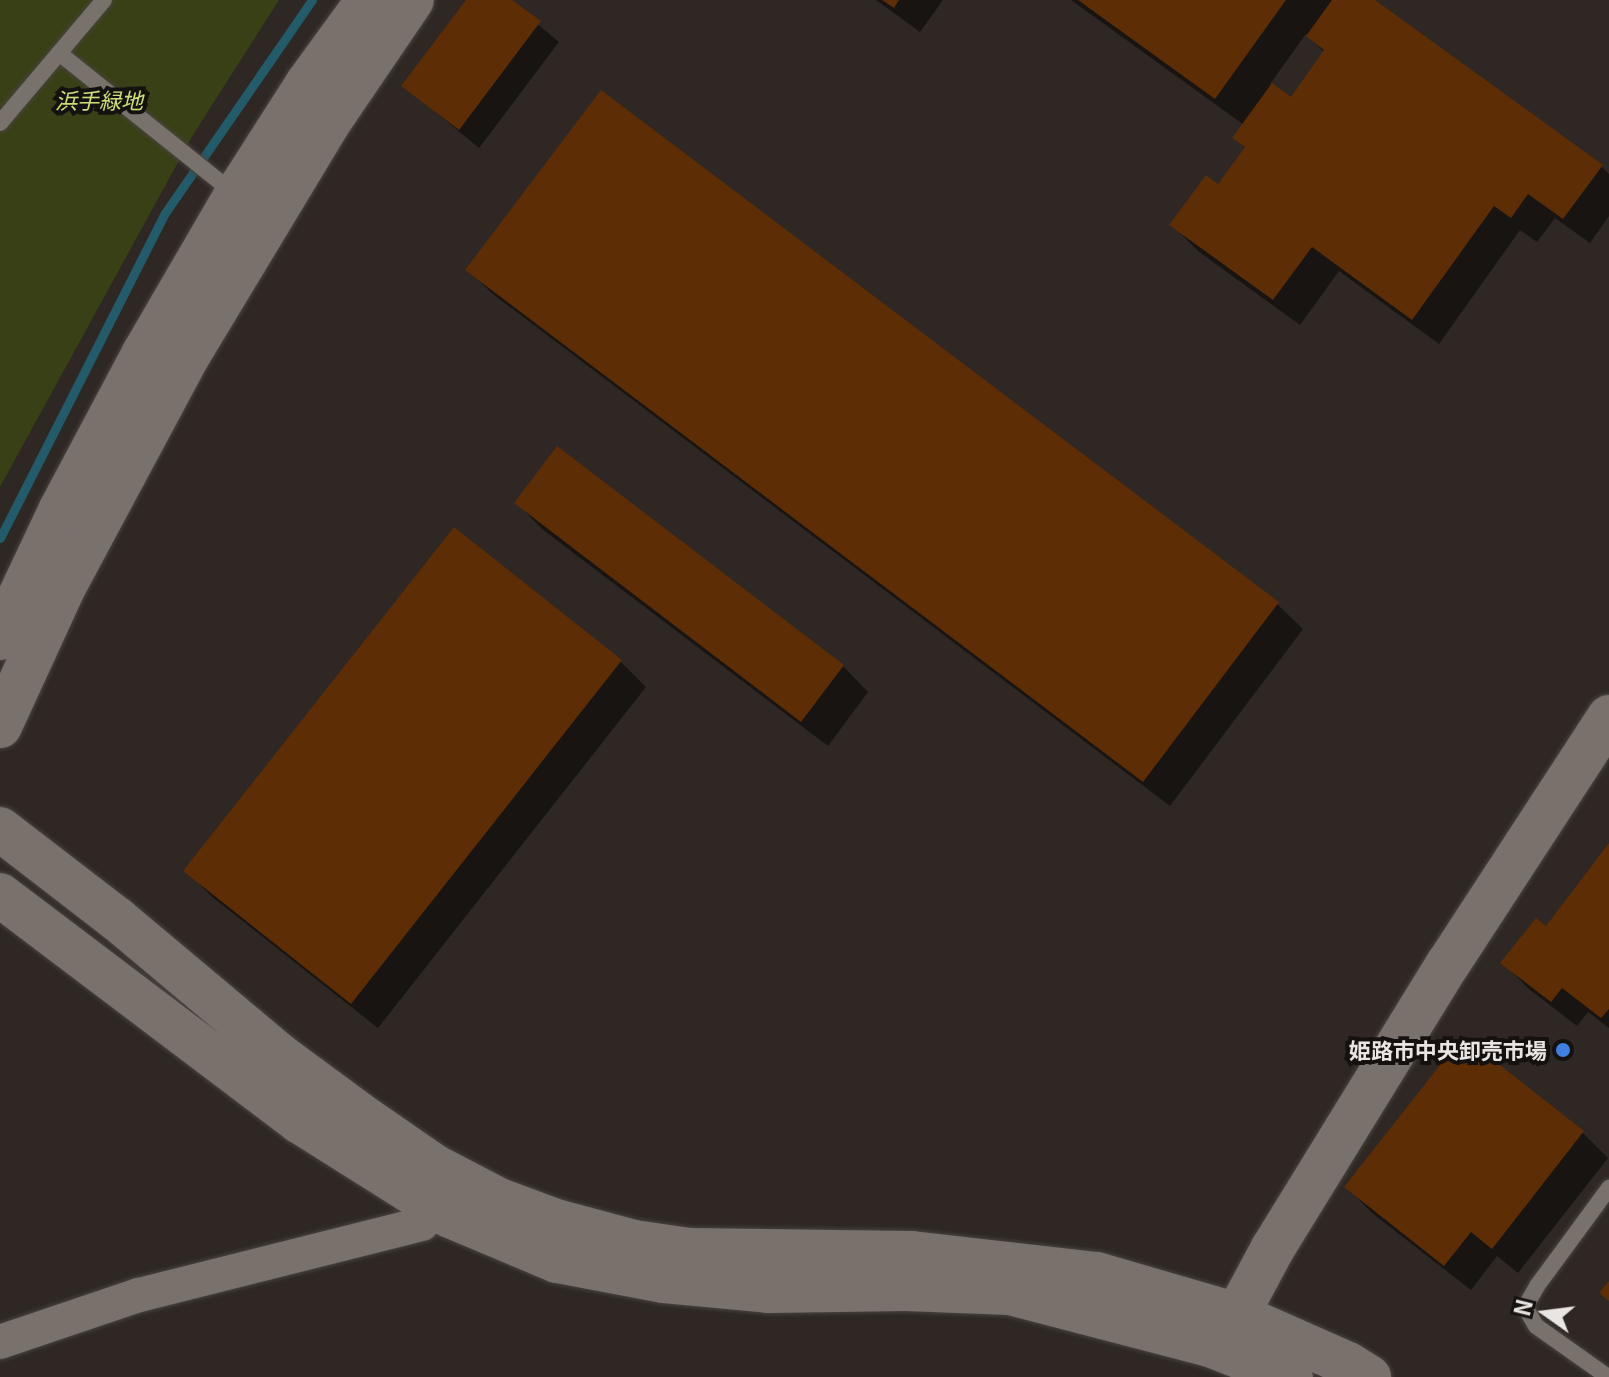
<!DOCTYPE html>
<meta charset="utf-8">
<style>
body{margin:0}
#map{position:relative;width:1609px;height:1377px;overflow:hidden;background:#2e2723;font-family:Georgia,"Noto Sans JP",serif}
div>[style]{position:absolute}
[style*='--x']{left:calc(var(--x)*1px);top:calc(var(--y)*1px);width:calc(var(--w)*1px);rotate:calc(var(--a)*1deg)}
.green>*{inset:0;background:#394015}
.shadow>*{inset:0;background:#0007}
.stream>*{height:9px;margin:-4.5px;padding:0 4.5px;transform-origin:4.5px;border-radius:4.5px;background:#225b6a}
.building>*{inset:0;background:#5d2d05}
.roads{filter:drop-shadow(0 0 2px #49433f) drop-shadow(0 0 2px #49433f)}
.lane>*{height:16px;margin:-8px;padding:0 8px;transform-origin:8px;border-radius:8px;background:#79716c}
.street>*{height:34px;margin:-17px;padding:0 17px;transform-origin:17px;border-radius:17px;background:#79716c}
.secondary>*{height:44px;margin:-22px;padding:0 22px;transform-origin:22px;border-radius:22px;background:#79716c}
.dots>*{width:22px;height:22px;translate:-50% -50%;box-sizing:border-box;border:4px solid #14110f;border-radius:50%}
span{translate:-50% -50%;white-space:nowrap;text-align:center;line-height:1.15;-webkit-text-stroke:8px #14110f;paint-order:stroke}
.park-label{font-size:22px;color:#cce074;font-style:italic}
.poi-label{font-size:22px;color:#e9e5e2;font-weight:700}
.right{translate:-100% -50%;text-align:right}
.north{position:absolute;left:1505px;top:1273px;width:80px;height:80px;-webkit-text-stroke:6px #14110f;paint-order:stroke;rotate:284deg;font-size:22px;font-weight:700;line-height:32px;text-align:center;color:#e9e5e2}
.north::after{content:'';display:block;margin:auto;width:28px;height:36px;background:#e9e5e2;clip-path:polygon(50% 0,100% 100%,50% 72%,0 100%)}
</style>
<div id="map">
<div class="green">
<div style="clip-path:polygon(0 0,279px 0,193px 135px,0 487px)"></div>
</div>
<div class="shadow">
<div style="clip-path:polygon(469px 0,509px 0,559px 42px,479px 148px,404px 86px)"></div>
<div style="clip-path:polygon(876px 0,943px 0,920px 32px)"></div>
<div style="clip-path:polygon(evenodd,1071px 0,1372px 0,1601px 166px,1609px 174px,1609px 216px,1590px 243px,1555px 218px,1537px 242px,1520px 230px,1439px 344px,1339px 271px,1300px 325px,1198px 251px,1172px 225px,1219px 187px,1246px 149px,1235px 138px,1244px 125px,1071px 0,1306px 34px,1325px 53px,1291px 99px,1270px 84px,1306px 34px)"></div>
<div style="clip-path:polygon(468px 270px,1277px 604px,1303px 629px,1170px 806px,494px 295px)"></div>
<div style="clip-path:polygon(517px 503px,843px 666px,868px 692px,828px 746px,542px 529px)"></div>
<div style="clip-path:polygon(454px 530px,621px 662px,646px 687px,378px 1028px,211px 896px,186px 870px)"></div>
<div style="clip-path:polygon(1609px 847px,1609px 1028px,1588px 1012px,1577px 1026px,1529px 989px,1503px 963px,1546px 928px)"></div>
<div style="clip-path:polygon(1464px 1038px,1583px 1133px,1608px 1158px,1518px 1273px,1497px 1256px,1471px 1290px,1372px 1213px,1347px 1187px)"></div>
</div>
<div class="stream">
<div style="--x:0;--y:538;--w:364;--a:-63.1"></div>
<div style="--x:165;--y:213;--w:259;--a:-55.4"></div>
</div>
<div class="building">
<div style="clip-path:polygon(466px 0,512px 0,541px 21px,459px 130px,401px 86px)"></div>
<div style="clip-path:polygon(882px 0,899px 0,894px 8px)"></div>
<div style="clip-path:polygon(1078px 0,1286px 0,1215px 99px)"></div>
<div style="clip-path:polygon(1332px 0,1375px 0,1603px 165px,1563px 219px,1528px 194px,1511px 218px,1494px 206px,1412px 320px,1312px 247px,1273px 300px,1169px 225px,1206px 175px,1218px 184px,1245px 147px,1232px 138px,1272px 83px,1291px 97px,1324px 50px,1306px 36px)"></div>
<div style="clip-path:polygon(601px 90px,1279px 602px,1143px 782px,465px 270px)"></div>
<div style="clip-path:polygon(557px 446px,844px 665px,801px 722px,514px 503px)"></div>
<div style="clip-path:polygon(454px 527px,622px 660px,351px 1004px,183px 871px)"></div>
<div style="clip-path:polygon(1609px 843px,1609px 1009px,1601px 1018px,1562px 988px,1551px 1002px,1500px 963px,1536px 918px,1546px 926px)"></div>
<div style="clip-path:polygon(1463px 1036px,1584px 1131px,1492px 1249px,1471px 1232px,1444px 1266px,1344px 1187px)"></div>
<div style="clip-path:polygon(1609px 1281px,1609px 1301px,1599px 1293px)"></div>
</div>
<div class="roads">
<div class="lane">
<div style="--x:59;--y:53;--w:226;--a:38.7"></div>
<div style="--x:0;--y:123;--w:161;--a:-49.8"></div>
<div style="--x:1608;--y:1377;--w:88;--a:-144.7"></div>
<div style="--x:1536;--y:1326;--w:22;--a:-120"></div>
<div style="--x:1525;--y:1307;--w:24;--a:-60"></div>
<div style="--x:1537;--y:1286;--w:122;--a:-53.7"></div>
</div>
<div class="street">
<div style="--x:0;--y:1342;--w:147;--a:-18.7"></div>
<div style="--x:139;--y:1295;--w:292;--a:-14.1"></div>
</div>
<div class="secondary">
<div style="--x:0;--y:638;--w:143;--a:-64.7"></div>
<div style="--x:61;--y:509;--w:177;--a:-62"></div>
<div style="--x:144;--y:353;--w:183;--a:-59.8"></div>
<div style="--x:236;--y:195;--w:132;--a:-57.4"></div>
<div style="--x:307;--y:84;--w:104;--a:-54"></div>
<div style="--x:0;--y:726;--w:155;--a:-65.3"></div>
<div style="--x:65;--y:585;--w:262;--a:-61.8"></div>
<div style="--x:189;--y:354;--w:267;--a:-58.9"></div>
<div style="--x:327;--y:125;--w:151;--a:-55.8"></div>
<div style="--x:0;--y:829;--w:148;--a:37.6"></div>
<div style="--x:117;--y:919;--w:212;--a:40"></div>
<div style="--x:279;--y:1055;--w:99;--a:36.4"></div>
<div style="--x:359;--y:1114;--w:91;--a:34.7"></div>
<div style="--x:434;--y:1166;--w:73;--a:27.6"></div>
<div style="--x:499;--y:1200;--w:61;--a:20.2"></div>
<div style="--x:556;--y:1221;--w:81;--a:15.1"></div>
<div style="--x:634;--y:1242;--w:56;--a:8.3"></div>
<div style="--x:689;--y:1250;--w:223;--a:0.8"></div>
<div style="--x:912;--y:1253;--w:186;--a:6.5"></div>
<div style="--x:1097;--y:1274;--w:146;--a:16.3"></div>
<div style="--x:1237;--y:1315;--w:121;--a:23.8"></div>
<div style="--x:1348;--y:1364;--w:25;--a:32"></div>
<div style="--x:0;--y:895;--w:375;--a:37.1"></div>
<div style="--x:299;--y:1121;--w:178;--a:32.2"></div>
<div style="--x:450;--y:1216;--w:116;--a:22.8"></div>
<div style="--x:557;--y:1261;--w:109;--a:10.6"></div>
<div style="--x:664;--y:1281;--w:105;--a:5.4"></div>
<div style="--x:769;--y:1291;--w:136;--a:-0.8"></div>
<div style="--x:905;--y:1289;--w:105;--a:2.2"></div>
<div style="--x:1010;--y:1293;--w:207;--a:14.6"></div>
<div style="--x:1210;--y:1345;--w:87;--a:21.6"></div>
<div style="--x:1237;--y:1315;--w:76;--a:-61.8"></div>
<div style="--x:1273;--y:1248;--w:334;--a:-58.4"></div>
<div style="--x:1448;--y:964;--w:295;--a:-56.9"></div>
</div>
</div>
<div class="dots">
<div style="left:1563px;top:1050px;background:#3f7fe0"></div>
</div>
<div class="park-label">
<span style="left:99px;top:100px">浜手緑地</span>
</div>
<div class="poi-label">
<span class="right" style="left:1547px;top:1050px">姫路市中央卸売市場</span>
</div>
<div class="north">N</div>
</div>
